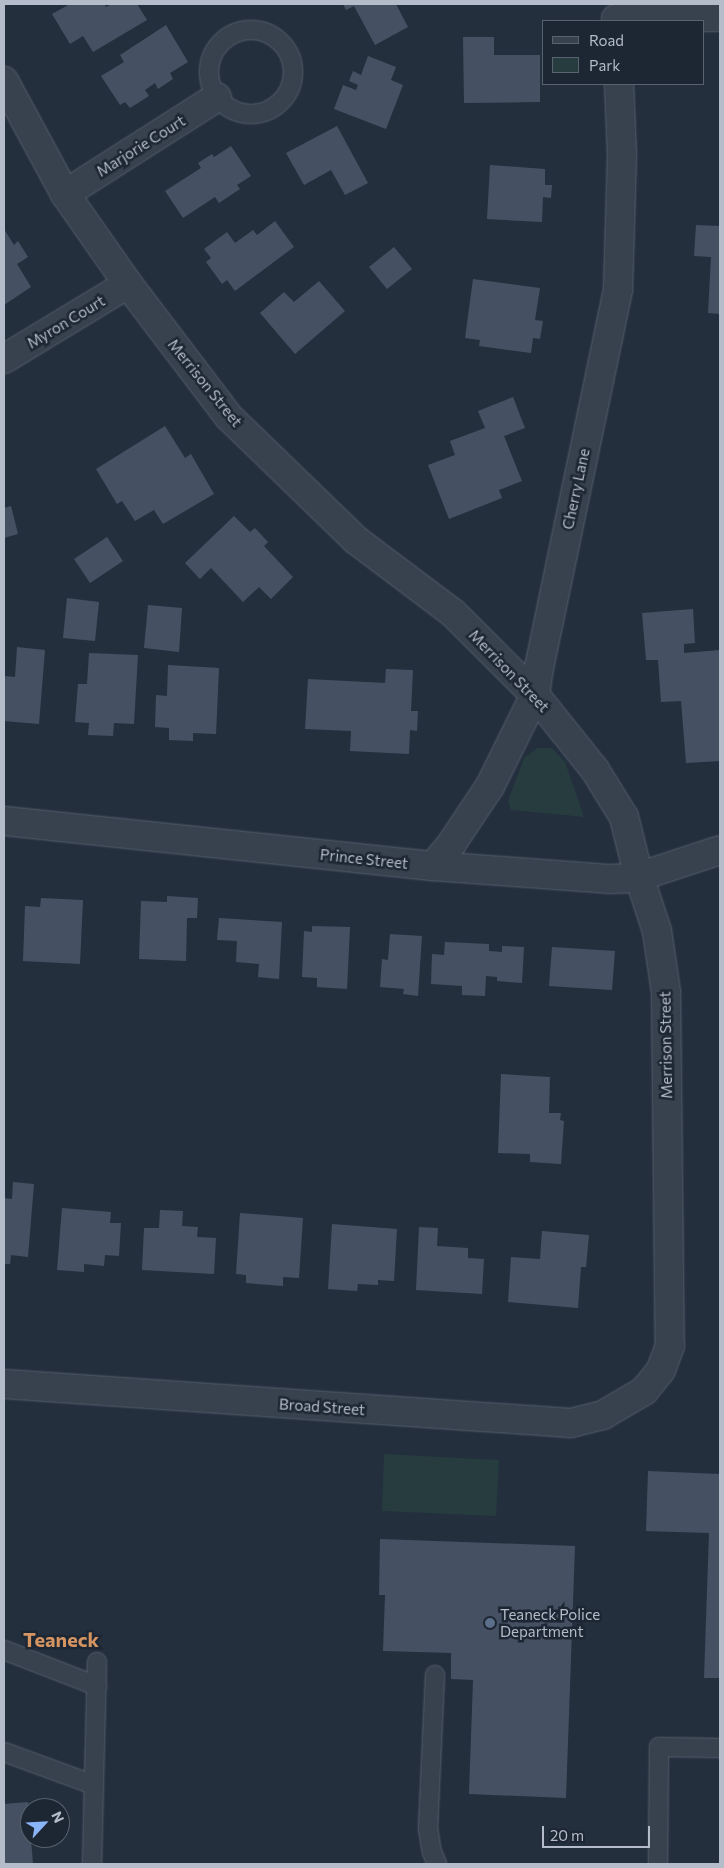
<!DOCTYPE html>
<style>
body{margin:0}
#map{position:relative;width:724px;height:1868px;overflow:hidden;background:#242f3e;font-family:Commissioner,sans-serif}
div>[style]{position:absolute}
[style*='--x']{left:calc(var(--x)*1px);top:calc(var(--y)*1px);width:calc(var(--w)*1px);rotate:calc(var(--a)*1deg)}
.green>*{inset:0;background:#263c3f}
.building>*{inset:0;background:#455162}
.roads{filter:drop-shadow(0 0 1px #565f6c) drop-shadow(0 0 1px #565f6c)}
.lane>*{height:18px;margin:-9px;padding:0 9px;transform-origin:9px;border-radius:9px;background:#38414e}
.lane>.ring{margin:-9px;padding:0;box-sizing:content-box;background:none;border:18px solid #38414e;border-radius:50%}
.street>*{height:28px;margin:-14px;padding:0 14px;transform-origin:14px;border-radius:14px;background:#38414e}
.dots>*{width:14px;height:14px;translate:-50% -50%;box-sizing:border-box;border:2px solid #1d2633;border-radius:50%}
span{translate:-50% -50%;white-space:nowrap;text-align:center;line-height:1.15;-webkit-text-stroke:5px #1d2633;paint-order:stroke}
.street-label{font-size:15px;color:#b4bcc9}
.poi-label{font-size:15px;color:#b4bcc9}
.left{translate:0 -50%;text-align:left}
.district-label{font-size:20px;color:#d59563;font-weight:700}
.frame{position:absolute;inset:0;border:5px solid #b4bcc9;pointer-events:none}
.legend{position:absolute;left:542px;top:20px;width:162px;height:65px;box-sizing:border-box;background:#1d2633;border:1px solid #59626f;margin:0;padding:6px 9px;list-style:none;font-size:15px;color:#b4bcc9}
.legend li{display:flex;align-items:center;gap:10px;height:25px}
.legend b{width:25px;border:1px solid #59626f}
.north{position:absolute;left:20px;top:1798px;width:50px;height:50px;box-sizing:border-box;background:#1d2633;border:1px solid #59626f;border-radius:50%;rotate:65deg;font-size:14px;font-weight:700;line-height:20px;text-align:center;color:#b4bcc9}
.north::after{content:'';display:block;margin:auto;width:18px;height:22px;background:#8ab4f8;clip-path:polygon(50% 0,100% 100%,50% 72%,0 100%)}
.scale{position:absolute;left:542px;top:1826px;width:108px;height:22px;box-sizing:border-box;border:2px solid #b4bcc9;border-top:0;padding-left:6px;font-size:15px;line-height:18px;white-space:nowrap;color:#b4bcc9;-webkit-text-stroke:4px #1d2633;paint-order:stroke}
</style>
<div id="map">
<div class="green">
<div style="clip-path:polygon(537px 748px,552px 748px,565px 762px,584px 817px,511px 810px,508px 801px,524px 758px)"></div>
<div style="clip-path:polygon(384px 1454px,499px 1460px,496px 1516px,382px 1511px)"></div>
</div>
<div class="building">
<div style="clip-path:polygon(70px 4px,104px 4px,106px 7px,112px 4px,137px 4px,147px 20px,93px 52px,83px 36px,70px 44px,52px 14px)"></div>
<div style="clip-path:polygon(343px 4px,396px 4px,408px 27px,375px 45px,354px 6px,346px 10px)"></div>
<div style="clip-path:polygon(166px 25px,188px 62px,170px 73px,173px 79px,158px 89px,155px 83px,145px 90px,149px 96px,130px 108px,125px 102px,120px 105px,101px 76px,124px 62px,120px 55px)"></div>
<div style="clip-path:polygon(463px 37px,494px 37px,494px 55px,540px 55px,540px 102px,464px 103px)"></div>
<div style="clip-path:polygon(368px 56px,396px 67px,391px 80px,403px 85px,386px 129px,334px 109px,343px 85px,356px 90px,358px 85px,349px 81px,353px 71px,361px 75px)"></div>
<div style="clip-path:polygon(337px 126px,368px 183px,345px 195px,331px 170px,304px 185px,286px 153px)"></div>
<div style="clip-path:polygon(231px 146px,251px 176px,237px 185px,240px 189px,219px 203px,215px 197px,183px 218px,165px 191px,201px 168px,198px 163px,212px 154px,214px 157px)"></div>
<div style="clip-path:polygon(490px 165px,545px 169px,545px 185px,552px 185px,551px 198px,543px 197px,542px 222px,487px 219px)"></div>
<div style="clip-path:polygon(275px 221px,294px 247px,235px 291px,227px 280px,222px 284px,206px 262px,211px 258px,204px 249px,227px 232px,235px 243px,253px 230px,257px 235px)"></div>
<div style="clip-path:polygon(696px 225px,720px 226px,720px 314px,708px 313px,711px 257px,694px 256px)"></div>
<div style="clip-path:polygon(4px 229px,14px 245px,18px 241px,28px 257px,17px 264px,31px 287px,4px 305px)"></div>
<div style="clip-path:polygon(394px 247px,412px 269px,387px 289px,369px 267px)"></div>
<div style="clip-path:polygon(473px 279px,540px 288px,535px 320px,543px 321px,540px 339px,533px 338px,531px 353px,479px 346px,480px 340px,465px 338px)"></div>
<div style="clip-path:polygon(319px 281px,345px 311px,295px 354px,260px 313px,284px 292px,294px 302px)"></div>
<div style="clip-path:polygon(513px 397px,525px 428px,504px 436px,522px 481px,499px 490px,502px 498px,449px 519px,428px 465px,455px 455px,450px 441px,485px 428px,478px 411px)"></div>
<div style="clip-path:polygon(165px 426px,185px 458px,191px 454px,214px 494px,163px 524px,154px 510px,135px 521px,122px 501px,117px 504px,96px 469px)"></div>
<div style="clip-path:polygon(11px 506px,18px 534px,4px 538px,4px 508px)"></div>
<div style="clip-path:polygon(234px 516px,250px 532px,255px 528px,268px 542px,264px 546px,293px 577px,271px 599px,259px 587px,243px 602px,211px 568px,200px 579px,185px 563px)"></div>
<div style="clip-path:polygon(107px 537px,123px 561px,90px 583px,74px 559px)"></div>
<div style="clip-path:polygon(67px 598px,99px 602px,95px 641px,63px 638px)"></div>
<div style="clip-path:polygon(148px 605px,182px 608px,179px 652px,144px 648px)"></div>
<div style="clip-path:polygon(693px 609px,695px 643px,684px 644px,684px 653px,720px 650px,720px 761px,686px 763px,681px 701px,661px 702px,658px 660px,646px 660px,642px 613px)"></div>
<div style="clip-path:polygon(17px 647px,45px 650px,39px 724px,4px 721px,4px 676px,15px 677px)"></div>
<div style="clip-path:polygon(89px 653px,138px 655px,134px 724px,114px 723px,113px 736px,88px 735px,89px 723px,75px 722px,78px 684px,87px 684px)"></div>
<div style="clip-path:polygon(168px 665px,219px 668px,216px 734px,193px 733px,193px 741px,169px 740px,169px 728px,155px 727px,156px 695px,167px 696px)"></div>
<div style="clip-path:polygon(386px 669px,413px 670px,411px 711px,418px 711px,417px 731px,410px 730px,409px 754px,350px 751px,351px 731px,305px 729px,308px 679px,385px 683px)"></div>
<div style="clip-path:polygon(167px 896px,198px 898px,197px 918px,187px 918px,186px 961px,139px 959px,141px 901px,167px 902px)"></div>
<div style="clip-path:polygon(41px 898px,83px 900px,80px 964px,23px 961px,25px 906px,40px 907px)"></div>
<div style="clip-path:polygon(219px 918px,282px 922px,279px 979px,258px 977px,259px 964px,236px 962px,237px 941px,217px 940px)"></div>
<div style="clip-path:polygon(312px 926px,350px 927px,347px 989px,317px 987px,317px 978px,302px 977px,304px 931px,312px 932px)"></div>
<div style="clip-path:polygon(390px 934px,422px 936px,418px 996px,403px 994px,404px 989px,380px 987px,382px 959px,388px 960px)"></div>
<div style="clip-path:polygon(445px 942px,489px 944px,489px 951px,502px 952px,502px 946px,524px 947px,522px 983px,497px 981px,497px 977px,486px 976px,485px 996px,462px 995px,462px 986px,431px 984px,432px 954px,444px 955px)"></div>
<div style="clip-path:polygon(552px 947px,615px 951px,612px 990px,549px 986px)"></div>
<div style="clip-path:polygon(501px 1074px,550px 1077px,549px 1113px,561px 1113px,560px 1120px,564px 1121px,561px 1164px,530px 1162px,530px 1154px,498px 1153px)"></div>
<div style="clip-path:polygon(13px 1182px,34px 1184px,28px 1257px,11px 1255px,10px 1264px,4px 1264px,4px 1198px,12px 1199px)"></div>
<div style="clip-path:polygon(62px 1208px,111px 1212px,110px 1223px,121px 1223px,119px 1256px,105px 1255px,104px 1266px,84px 1264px,84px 1272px,57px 1270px)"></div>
<div style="clip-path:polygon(160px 1210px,183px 1211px,182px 1226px,198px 1227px,197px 1237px,216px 1238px,214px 1274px,142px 1270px,144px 1228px,159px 1228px)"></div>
<div style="clip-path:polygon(240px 1213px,303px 1218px,299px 1278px,283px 1277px,283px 1286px,246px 1283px,246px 1275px,236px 1274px)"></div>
<div style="clip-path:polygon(332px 1224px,397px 1229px,394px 1281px,378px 1280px,378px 1285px,358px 1284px,357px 1291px,328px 1289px)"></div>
<div style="clip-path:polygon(419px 1227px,438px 1228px,437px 1246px,468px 1248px,468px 1258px,484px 1259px,482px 1294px,416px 1290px)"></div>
<div style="clip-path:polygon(542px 1231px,589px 1235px,586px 1267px,581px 1267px,578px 1308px,508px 1302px,511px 1257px,540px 1259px)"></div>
<div style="clip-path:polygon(648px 1471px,720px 1474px,720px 1678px,704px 1678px,709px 1533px,646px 1531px)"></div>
<div style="clip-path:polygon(380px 1539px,575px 1546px,566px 1798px,469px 1794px,473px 1680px,451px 1679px,451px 1653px,383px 1651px,385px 1595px,379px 1595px)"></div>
<div style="clip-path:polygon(28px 1802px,33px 1864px,4px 1864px,4px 1804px)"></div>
</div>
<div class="roads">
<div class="lane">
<div class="ring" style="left:209px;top:30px;width:66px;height:66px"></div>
<div style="--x:4;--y:1650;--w:100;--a:21.2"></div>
<div style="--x:435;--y:1675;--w:153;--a:92.6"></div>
<div style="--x:428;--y:1828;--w:24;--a:81"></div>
<div style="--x:432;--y:1852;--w:13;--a:67"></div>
<div style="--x:4;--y:1752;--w:96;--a:20.1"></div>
<div style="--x:92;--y:1864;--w:202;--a:-88.6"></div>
<div style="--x:658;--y:1864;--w:117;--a:-89.5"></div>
<div style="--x:659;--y:1747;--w:61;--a:0.9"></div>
</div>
<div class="street">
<div style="--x:616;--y:19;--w:104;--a:-1.1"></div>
<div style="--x:4;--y:81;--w:128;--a:61.6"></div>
<div style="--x:65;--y:194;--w:110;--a:55"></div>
<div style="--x:128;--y:284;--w:167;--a:52.8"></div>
<div style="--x:229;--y:417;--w:177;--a:44.1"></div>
<div style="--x:356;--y:540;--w:121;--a:37"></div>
<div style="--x:453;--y:613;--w:116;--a:45"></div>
<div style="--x:535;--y:695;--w:96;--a:51.3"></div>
<div style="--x:595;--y:770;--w:55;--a:58.3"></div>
<div style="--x:624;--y:817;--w:58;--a:76"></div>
<div style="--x:638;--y:873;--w:61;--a:71.9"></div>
<div style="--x:657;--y:931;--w:62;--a:81.6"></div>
<div style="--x:666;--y:992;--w:354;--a:89.4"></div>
<div style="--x:670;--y:1346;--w:26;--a:111"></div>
<div style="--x:661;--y:1370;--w:27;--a:129"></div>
<div style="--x:644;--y:1391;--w:48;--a:149.7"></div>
<div style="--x:603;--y:1415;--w:33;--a:166"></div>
<div style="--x:571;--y:1423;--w:568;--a:-176.07"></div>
<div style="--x:65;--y:194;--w:180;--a:-32.5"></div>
<div style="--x:4;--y:359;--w:145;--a:-31.2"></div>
<div style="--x:4;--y:821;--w:431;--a:6"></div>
<div style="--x:433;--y:866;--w:176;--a:4.2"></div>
<div style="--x:609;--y:879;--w:26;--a:-2"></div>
<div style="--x:635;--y:878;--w:89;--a:-18.2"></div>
<div style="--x:433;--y:866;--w:30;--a:-50"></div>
<div style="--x:452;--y:843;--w:69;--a:-56.3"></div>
<div style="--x:490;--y:786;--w:102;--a:-63.7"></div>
<div style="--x:535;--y:695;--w:27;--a:-82"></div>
<div style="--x:539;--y:668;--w:386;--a:-78.2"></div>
<div style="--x:618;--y:290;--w:135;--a:-88.3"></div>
<div style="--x:622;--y:155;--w:71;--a:-92.4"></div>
</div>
</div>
<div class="dots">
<div style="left:490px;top:1623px;background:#5c6f8a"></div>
</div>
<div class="street-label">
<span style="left:141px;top:146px;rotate:-32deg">Marjorie Court</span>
<span style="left:66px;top:322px;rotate:-31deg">Myron Court</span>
<span style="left:205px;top:383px;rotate:51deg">Merrison Street</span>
<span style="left:576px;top:489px;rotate:-78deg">Cherry Lane</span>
<span style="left:509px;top:671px;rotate:46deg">Merrison Street</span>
<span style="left:364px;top:859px;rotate:6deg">Prince Street</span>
<span style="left:666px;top:1045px;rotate:-91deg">Merrison Street</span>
<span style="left:322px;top:1407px;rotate:4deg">Broad Street</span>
</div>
<div class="poi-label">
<span class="left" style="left:500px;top:1623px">Teaneck Police<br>Department</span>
</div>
<div class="district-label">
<span style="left:61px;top:1639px">Teaneck</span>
</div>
<div class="frame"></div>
<ul class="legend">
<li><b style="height:6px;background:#38414e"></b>Road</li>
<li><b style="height:14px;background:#263c3f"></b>Park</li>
</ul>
<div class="north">N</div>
<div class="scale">20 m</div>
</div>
